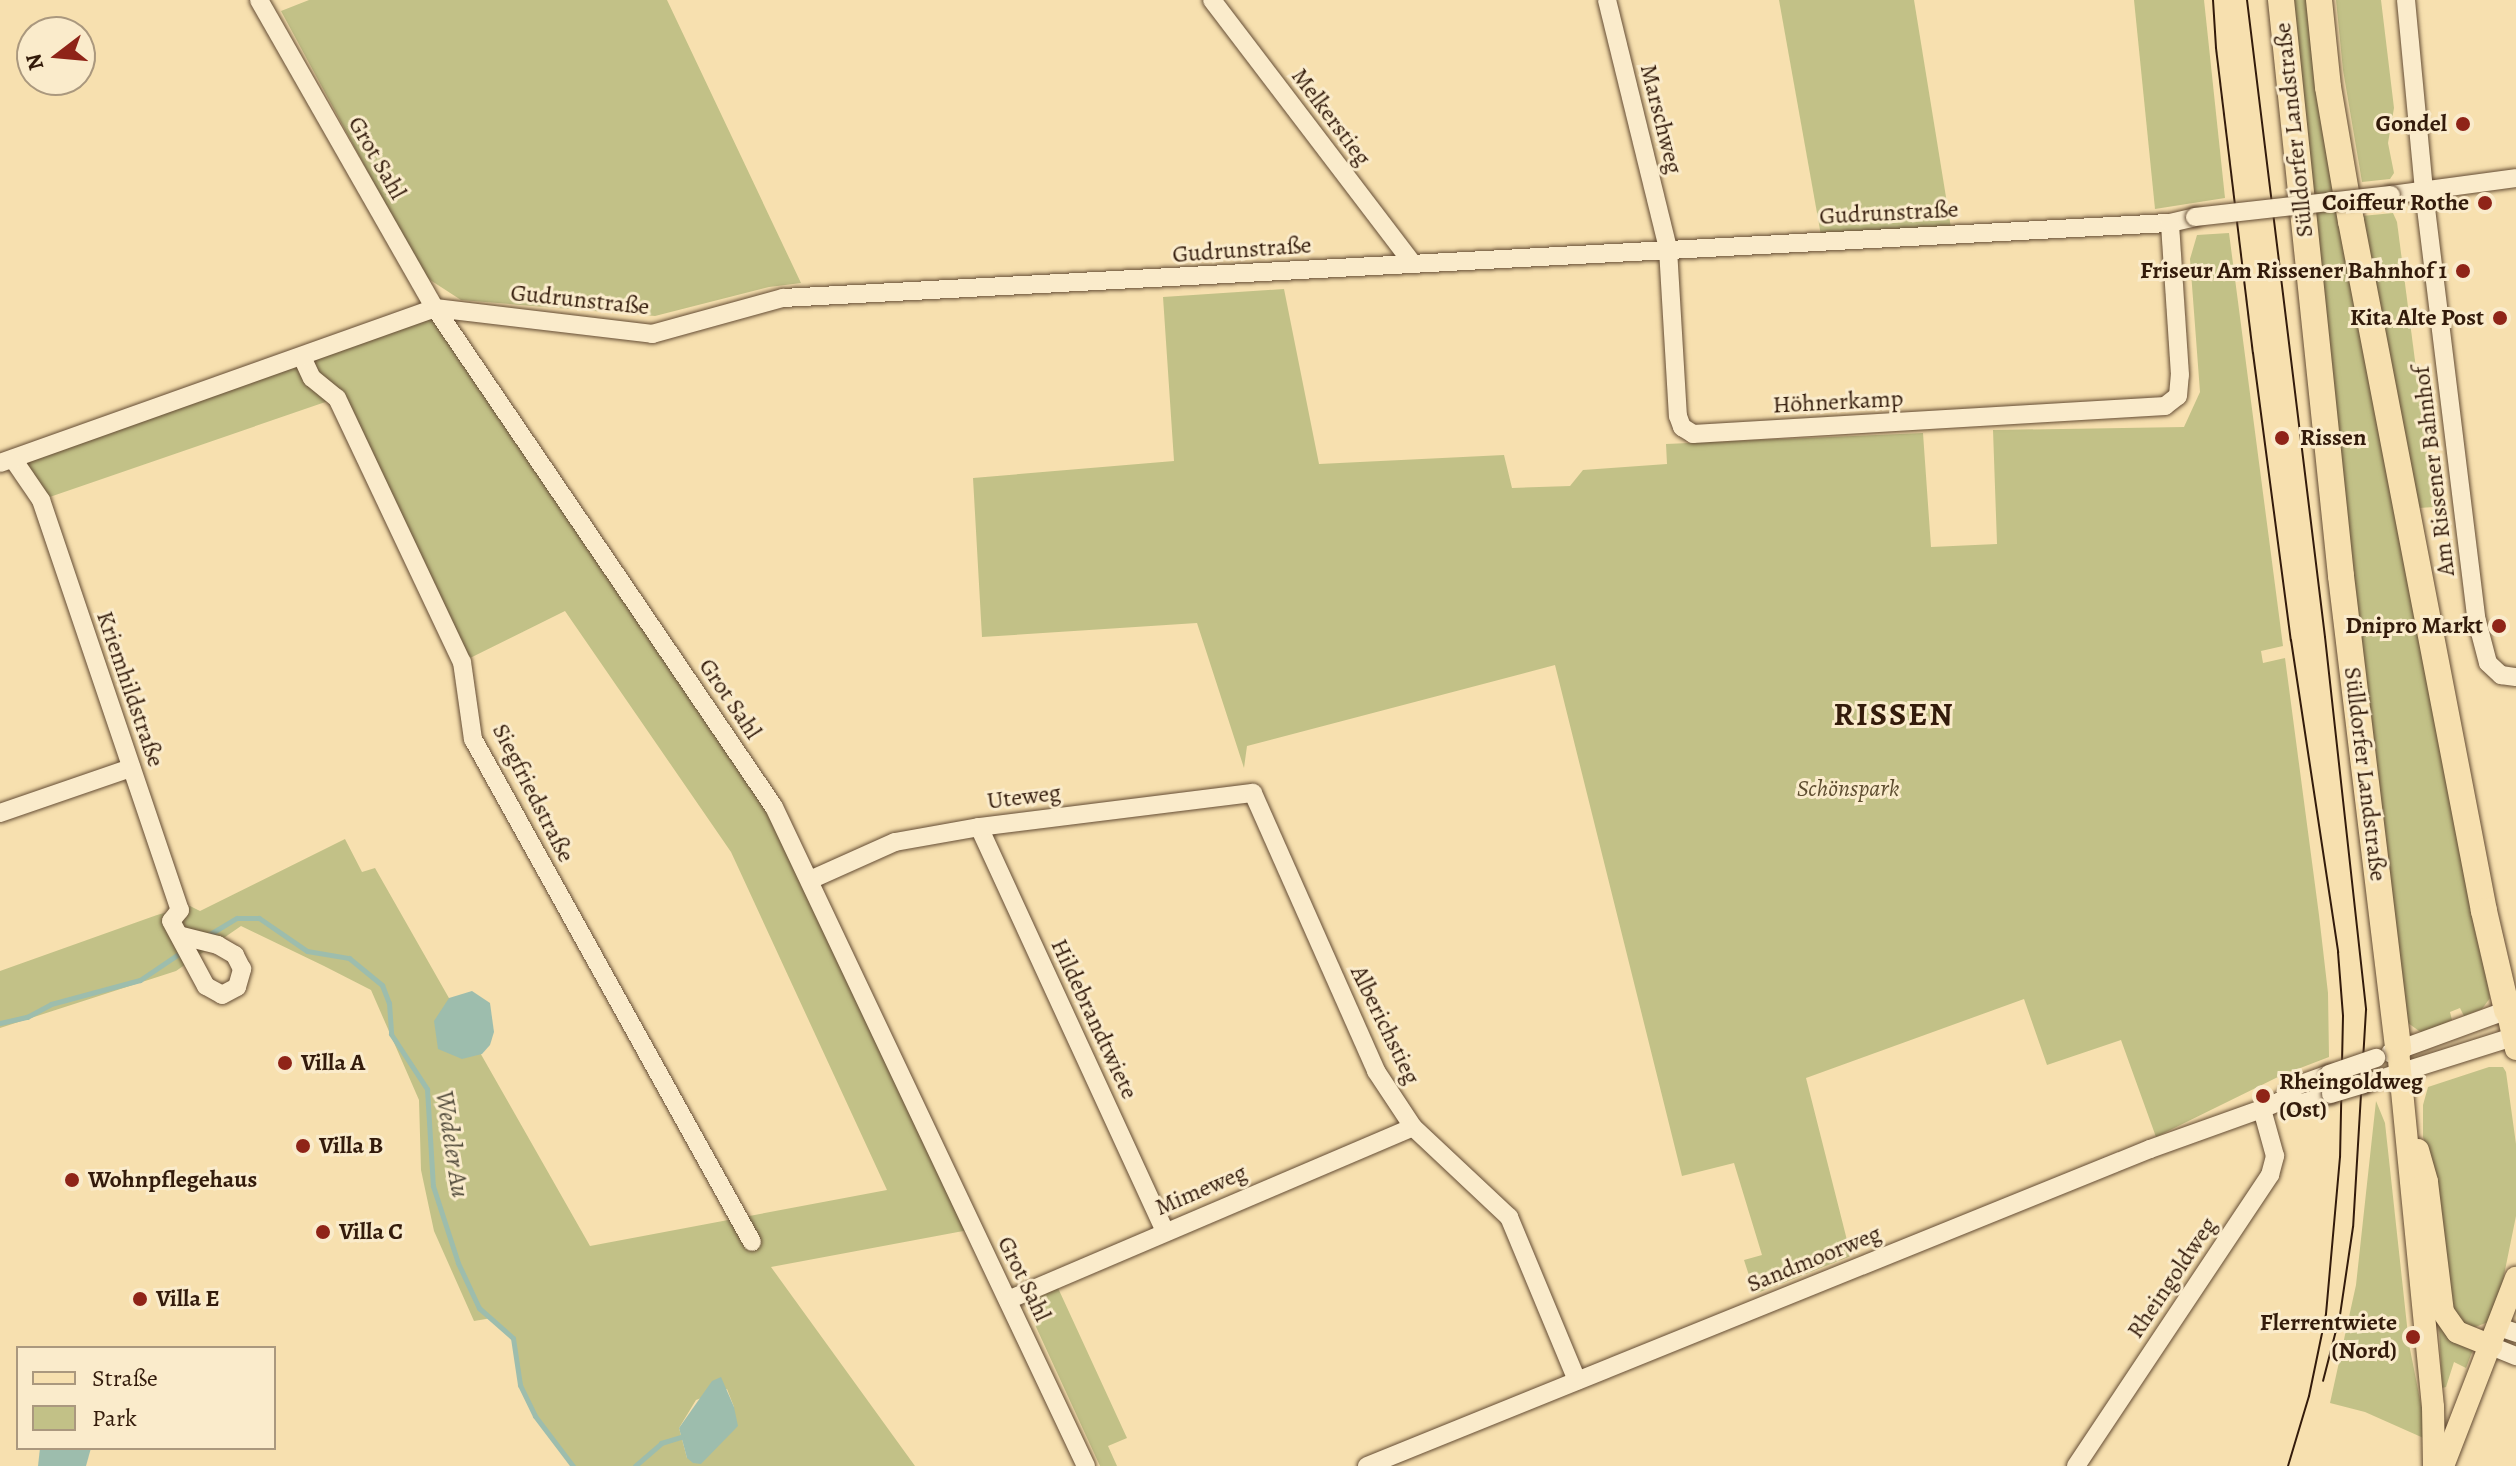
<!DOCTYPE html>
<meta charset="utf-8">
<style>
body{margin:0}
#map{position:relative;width:2516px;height:1466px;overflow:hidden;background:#f7e0af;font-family:Alegreya,serif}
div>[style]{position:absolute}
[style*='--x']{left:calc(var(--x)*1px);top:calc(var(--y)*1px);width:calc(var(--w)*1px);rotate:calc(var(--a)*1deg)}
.green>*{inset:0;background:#c2c187}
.water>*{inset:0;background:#9dbdad}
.stream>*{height:5px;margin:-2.5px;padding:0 2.5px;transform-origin:2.5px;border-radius:2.5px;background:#9dbdad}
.roads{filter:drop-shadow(0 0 2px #644c34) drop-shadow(0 0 2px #644c34)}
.minor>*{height:18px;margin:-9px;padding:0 9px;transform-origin:9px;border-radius:9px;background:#faebcb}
.major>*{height:22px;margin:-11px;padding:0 11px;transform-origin:11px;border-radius:11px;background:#f7e0af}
.highway>*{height:26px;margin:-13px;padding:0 13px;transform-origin:13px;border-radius:13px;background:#f7e0af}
.tram>*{height:2px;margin:-1px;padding:0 1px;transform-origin:1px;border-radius:1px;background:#331b0b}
.bridges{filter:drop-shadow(0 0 2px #644c34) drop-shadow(0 0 2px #644c34)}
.minor-bridge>*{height:18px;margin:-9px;padding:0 9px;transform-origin:9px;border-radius:9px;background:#faebcb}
.dots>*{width:22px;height:22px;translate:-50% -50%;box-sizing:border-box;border:4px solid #faebcb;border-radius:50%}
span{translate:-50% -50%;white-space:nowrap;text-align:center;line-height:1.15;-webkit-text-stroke:6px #faebcb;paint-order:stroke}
.street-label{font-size:24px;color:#331b0b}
.poi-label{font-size:24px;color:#331b0b;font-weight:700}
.right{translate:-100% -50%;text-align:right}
.left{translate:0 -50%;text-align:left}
.park-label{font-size:24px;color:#5e4d30;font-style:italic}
.water-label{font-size:26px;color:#534c3c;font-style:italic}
.district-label{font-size:32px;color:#331b0b;font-weight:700;letter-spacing:2px}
.legend{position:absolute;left:16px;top:1346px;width:260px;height:104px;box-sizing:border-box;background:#faebcb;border:2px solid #aa987e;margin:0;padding:10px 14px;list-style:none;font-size:24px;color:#331b0b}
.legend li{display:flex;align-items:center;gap:16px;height:40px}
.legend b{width:40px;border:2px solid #aa987e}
.north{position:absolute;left:16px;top:16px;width:80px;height:80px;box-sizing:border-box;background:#faebcb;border:2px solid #aa987e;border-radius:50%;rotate:254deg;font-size:22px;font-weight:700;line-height:32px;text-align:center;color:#331b0b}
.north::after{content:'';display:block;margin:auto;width:28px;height:36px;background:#8f2418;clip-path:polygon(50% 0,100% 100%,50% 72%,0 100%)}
</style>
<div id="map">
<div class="green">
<div style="clip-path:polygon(309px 0,667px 0,801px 283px,769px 287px,655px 316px,461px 300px,424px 276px,281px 11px)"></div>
<div style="clip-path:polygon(1779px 0,1914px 0,1952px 234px,1822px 241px)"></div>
<div style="clip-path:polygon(2134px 0,2204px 0,2225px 198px,2155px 209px)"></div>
<div style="clip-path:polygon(2293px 0,2312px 0,2490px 998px,2482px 1009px,2464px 1016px,2460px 1008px,2450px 1012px,2452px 1020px,2422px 1033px,2408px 1023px,2334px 424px)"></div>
<div style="clip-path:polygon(2336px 0,2381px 0,2394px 108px,2388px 143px,2394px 173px,2390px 179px,2362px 182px,2343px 70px)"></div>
<div style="clip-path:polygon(2393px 213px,2397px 222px,2434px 507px,2419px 508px,2362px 216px)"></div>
<div style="clip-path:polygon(2229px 233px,2283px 646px,2261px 651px,2263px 663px,2285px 658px,2319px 915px,2328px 993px,2329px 1057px,2282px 1075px,2156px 1137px,2121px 1040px,2047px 1065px,2024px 999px,1806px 1078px,1851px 1256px,1755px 1294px,1744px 1260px,1762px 1255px,1734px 1163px,1682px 1176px,1555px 665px,1247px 746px,1244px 768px,1197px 623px,982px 637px,973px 478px,1174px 461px,1163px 297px,1284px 289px,1319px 464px,1504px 455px,1512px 488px,1570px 486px,1583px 470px,1667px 464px,1666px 444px,1923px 433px,1931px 547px,1997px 544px,1993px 430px,2184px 427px,2200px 392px,2190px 259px,2197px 235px)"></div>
<div style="clip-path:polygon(evenodd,435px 308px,774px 807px,974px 1229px,771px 1267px,915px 1466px,573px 1466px,535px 1416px,520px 1385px,513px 1338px,492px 1318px,474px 1321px,434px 1231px,421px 1170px,419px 1100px,371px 990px,324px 966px,241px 926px,176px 971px,0 1028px,0 971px,157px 915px,190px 906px,200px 911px,345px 839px,362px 872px,375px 868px,590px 1246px,887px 1190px,731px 852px,565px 611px,462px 662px,337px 398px,41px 500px,13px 459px,435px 308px,727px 1389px,734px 1407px,687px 1458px,679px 1428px,696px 1400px,727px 1389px)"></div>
<div style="clip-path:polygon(2489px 1067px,2503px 1067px,2506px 1072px,2516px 1144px,2516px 1216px,2501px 1290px,2488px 1322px,2473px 1328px,2451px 1317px,2434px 1179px,2423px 1137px,2423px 1105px,2428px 1087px)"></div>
<div style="clip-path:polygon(2376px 1101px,2385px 1123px,2409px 1344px,2428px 1440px,2365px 1412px,2330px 1403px,2356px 1285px)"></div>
<div style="clip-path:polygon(1058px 1288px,1127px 1438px,1108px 1446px,1117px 1466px,1100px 1466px,1031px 1316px,1038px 1298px)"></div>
<div style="clip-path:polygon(2439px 1324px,2474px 1347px,2466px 1368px,2454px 1362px,2446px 1387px,2442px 1388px)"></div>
</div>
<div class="water">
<div style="clip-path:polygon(472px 991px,490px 1003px,494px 1032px,490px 1045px,482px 1054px,462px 1059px,438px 1049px,434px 1021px,449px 998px)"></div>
<div style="clip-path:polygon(721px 1377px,734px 1407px,738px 1426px,701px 1464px,693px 1463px,687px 1458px,679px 1428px,712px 1381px)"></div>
<div style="clip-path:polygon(40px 1448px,91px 1448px,86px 1466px,38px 1466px)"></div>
</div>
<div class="stream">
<div style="--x:205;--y:937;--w:37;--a:-31"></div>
<div style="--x:237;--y:918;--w:22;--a:0"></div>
<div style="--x:259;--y:918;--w:58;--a:34.5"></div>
<div style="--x:307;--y:951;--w:43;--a:9.5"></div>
<div style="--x:349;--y:958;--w:43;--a:39.3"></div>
<div style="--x:382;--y:985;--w:19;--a:69"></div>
<div style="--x:389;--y:1003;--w:31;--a:86"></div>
<div style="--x:391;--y:1034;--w:66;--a:56.8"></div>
<div style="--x:427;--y:1089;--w:97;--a:86.5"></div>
<div style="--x:433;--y:1186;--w:81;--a:72"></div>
<div style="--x:458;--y:1263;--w:50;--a:65"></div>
<div style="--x:479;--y:1308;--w:45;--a:41.4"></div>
<div style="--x:513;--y:1338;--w:48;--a:81.5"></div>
<div style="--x:520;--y:1385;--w:34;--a:64"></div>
<div style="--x:535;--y:1416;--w:63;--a:52.8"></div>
<div style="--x:0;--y:1023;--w:28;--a:-13"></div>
<div style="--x:27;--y:1017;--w:27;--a:-28"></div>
<div style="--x:51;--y:1004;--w:92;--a:-15.1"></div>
<div style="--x:140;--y:980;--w:52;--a:-34"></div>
<div style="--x:635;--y:1466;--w:35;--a:-41"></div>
<div style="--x:661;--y:1443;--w:21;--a:-17"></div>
</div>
<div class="roads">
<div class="minor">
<div style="--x:259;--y:0;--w:355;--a:60.3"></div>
<div style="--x:435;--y:308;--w:603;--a:55.81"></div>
<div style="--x:774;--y:807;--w:729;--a:64.67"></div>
<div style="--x:1212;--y:0;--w:330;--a:52.7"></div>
<div style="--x:1607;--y:0;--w:256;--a:76.2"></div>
<div style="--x:1668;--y:249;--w:167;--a:86.6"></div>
<div style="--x:1678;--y:416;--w:12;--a:70"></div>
<div style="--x:1682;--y:427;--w:13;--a:32"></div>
<div style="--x:1693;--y:434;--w:473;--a:-3.4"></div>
<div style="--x:2165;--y:406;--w:16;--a:-38"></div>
<div style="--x:2178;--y:396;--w:21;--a:-85"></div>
<div style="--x:2180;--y:375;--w:152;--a:-93.8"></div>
<div style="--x:2406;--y:0;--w:193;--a:84.6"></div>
<div style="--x:2424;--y:192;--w:432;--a:83"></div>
<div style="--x:2477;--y:621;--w:43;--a:75.3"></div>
<div style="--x:2488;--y:663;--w:18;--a:43"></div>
<div style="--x:2501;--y:675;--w:15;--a:8"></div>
<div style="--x:2391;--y:195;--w:126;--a:-7.7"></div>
<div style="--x:302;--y:357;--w:23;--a:65"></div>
<div style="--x:312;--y:378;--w:32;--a:39"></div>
<div style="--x:337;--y:398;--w:292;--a:64.7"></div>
<div style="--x:462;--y:662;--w:78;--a:81.9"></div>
<div style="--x:473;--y:739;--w:575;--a:60.98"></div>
<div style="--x:13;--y:459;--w:50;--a:55.7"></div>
<div style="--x:41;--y:500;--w:433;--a:71.3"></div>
<div style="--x:180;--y:910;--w:14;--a:129"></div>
<div style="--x:171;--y:921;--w:74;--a:61.7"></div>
<div style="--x:206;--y:986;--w:18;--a:29"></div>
<div style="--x:222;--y:995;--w:17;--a:-28"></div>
<div style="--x:237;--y:987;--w:19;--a:-74"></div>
<div style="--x:242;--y:969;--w:16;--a:-117"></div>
<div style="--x:235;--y:955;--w:20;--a:-150"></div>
<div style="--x:218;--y:945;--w:37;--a:-166"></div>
<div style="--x:0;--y:463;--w:462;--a:-19.6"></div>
<div style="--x:435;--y:308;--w:219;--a:6.8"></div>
<div style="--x:652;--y:334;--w:136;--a:-15.4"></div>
<div style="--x:783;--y:298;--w:1389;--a:-3.1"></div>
<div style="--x:2170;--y:223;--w:26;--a:-13"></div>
<div style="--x:0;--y:813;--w:139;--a:-19"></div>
<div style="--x:979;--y:827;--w:445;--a:65.3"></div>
<div style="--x:810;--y:880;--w:93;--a:-24.1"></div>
<div style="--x:895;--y:842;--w:85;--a:-10.1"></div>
<div style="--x:979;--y:827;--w:276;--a:-7.1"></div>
<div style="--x:1253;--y:793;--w:304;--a:66.1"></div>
<div style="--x:1376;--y:1071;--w:67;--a:56.5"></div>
<div style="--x:1413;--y:1127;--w:132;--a:43.2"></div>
<div style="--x:1509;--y:1217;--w:177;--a:67.4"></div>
<div style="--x:2390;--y:1053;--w:134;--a:-20.1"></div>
<div style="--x:2364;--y:1084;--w:159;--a:-17.5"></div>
<div style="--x:2281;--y:1101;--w:21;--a:5"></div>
<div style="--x:2302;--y:1103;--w:30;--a:-17"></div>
<div style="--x:1008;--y:1300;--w:440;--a:-23.1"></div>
<div style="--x:2499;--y:1327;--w:18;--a:19"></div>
<div style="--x:2491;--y:1346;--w:27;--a:22"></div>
<div style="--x:1367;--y:1466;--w:845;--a:-22.04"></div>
<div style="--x:2150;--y:1149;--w:119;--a:-19.7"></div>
<div style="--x:2262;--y:1109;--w:21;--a:-23"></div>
<div style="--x:2281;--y:1101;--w:21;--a:-45"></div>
<div style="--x:2296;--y:1086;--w:35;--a:-20"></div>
<div style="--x:2076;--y:1466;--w:350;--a:-56.3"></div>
<div style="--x:2270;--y:1175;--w:20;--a:-75"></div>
<div style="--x:2275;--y:1156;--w:49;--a:-105.5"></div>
</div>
<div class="major">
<div style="--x:2507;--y:1010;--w:40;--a:77"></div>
<div style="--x:2398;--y:1050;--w:359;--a:84.4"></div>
<div style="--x:2433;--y:1407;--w:59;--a:89"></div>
<div style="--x:2418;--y:1150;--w:33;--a:74"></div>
<div style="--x:2427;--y:1182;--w:131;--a:83"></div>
<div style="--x:2443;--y:1312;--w:24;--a:55"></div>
<div style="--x:2457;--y:1332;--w:37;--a:22"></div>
<div style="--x:2443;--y:1466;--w:202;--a:-68.8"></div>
</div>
<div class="highway">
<div style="--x:2281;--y:0;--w:579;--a:84.05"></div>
<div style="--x:2341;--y:576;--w:477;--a:83.1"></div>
<div style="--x:2319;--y:0;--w:87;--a:84.1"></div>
<div style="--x:2328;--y:87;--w:136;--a:80.3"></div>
<div style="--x:2351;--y:221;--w:703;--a:79.09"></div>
<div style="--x:2484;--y:911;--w:102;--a:76.9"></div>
</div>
</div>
<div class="tram">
<div style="--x:2213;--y:0;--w:48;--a:86.4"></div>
<div style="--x:2216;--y:48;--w:307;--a:83.1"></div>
<div style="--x:2253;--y:353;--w:290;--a:82.5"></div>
<div style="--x:2291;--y:640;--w:316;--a:81.4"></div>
<div style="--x:2338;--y:952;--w:64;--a:85.5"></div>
<div style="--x:2343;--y:1016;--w:141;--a:91.2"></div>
<div style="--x:2340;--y:1157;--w:158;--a:95.1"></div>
<div style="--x:2326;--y:1314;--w:84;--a:101.7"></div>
<div style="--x:2309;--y:1396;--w:73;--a:106.7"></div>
<div style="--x:2247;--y:0;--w:642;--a:83.02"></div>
<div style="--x:2325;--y:637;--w:375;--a:83.7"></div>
<div style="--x:2366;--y:1010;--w:217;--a:93.4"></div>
<div style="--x:2353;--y:1227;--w:89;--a:98.4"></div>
<div style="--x:2340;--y:1315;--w:68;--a:104.4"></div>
</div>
<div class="bridges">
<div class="minor-bridge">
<div style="--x:2195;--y:217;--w:197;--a:-6.4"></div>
<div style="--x:2329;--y:1074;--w:50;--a:-18.8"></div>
<div style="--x:2331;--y:1094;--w:34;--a:-17"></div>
</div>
</div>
<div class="dots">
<div style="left:2463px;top:124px;background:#8f2418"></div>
<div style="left:2485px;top:203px;background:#8f2418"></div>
<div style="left:2463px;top:271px;background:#8f2418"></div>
<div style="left:2500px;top:318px;background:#8f2418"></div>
<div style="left:2282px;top:438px;background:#8f2418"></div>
<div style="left:2499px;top:626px;background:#8f2418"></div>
<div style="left:285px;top:1063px;background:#8f2418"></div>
<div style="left:2263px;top:1096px;background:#8f2418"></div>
<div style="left:303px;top:1146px;background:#8f2418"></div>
<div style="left:72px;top:1180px;background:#8f2418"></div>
<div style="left:323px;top:1232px;background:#8f2418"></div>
<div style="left:140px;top:1299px;background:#8f2418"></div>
<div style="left:2413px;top:1337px;background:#8f2418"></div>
</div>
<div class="street-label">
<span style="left:1331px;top:117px;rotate:53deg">Melkerstieg</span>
<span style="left:1661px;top:119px;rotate:76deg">Marschweg</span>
<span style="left:2294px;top:130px;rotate:-96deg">Sülldorfer Landstraße</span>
<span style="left:377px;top:158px;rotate:60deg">Grot Sahl</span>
<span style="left:1889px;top:213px;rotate:-3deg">Gudrunstraße</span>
<span style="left:1242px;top:250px;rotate:-4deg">Gudrunstraße</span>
<span style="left:580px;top:300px;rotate:6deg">Gudrunstraße</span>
<span style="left:1838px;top:402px;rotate:-3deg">Höhnerkamp</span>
<span style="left:2434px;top:471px;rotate:-97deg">Am Rissener Bahnhof</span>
<span style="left:130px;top:689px;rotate:71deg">Kriemhildstraße</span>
<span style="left:730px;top:699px;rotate:56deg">Grot Sahl</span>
<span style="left:2365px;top:774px;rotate:83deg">Sülldorfer Landstraße</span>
<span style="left:533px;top:793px;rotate:63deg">Siegfriedstraße</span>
<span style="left:1024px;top:797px;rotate:-7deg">Uteweg</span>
<span style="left:1094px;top:1019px;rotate:65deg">Hildebrandtwiete</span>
<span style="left:1385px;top:1025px;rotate:64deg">Alberichstieg</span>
<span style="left:1201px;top:1190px;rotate:-23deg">Mimeweg</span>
<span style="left:1814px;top:1259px;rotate:-22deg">Sandmoorweg</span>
<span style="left:2172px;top:1278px;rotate:-56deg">Rheingoldweg</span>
<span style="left:1024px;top:1279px;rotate:64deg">Grot Sahl</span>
</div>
<div class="poi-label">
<span class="right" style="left:2447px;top:124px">Gondel</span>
<span class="right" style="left:2469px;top:203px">Coiffeur Rothe</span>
<span class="right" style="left:2447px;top:271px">Friseur Am Rissener Bahnhof 1</span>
<span class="right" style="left:2484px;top:318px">Kita Alte Post</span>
<span class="left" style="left:2300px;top:438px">Rissen</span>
<span class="right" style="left:2483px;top:626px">Dnipro Markt</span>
<span class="left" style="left:301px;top:1063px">Villa A</span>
<span class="left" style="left:2279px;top:1096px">Rheingoldweg<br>(Ost)</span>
<span class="left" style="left:319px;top:1146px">Villa B</span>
<span class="left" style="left:88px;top:1180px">Wohnpflegehaus</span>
<span class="left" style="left:339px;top:1232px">Villa C</span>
<span class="left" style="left:156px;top:1299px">Villa E</span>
<span class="right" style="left:2397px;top:1337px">Flerrentwiete<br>(Nord)</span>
</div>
<div class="park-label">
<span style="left:1848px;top:789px">Schönspark</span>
</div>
<div class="water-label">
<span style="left:452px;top:1144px;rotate:81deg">Wedeler Au</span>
</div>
<div class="district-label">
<span style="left:1894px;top:714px">RISSEN</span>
</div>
<ul class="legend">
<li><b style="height:10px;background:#f7e0af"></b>Straße</li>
<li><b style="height:22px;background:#c2c187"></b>Park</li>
</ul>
<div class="north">N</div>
</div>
